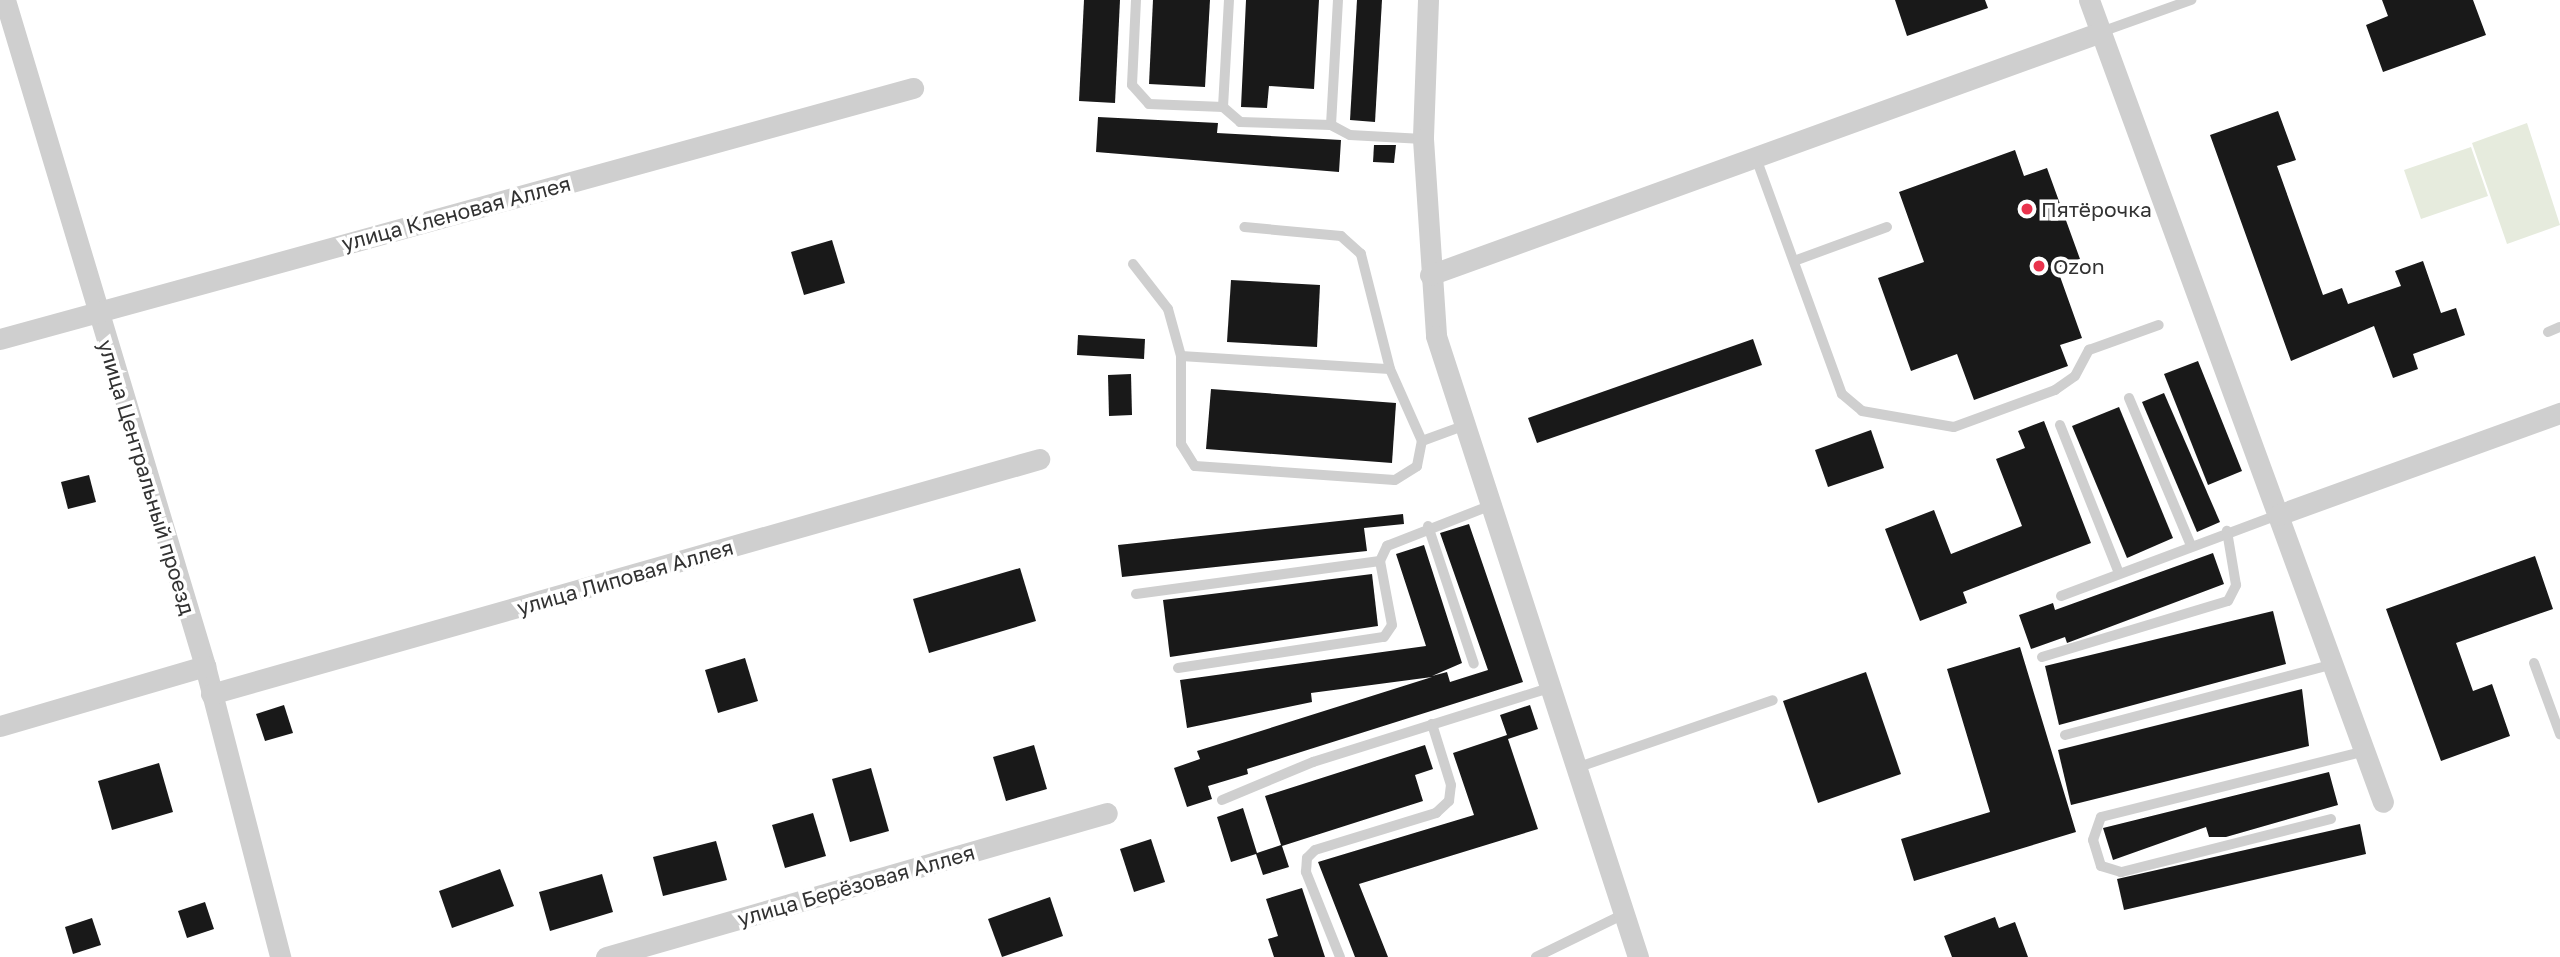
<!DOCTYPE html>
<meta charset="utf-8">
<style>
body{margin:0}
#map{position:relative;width:2560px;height:957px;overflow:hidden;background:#fff;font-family:"Golos Text",sans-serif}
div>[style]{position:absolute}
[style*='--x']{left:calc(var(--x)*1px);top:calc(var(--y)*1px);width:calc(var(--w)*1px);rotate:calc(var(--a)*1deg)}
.green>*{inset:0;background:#e6ebdd}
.building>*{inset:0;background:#191919}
.service>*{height:10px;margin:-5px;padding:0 5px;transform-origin:5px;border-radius:5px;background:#cfcfcf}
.minor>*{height:21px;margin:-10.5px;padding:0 10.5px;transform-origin:10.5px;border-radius:10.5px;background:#cfcfcf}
.dots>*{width:19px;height:19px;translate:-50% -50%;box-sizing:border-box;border:4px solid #fff;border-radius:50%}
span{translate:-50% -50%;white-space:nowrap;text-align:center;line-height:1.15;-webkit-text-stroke:7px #fff;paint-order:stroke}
.poi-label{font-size:21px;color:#323232}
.left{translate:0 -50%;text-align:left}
.street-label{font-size:21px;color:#323232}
</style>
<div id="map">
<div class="green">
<div style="clip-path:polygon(2527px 123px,2560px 225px,2507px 244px,2472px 143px)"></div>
<div style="clip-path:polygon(2471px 147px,2488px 196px,2421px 219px,2404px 170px)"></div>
</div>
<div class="building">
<div style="clip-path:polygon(1084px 0,1120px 0,1115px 103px,1079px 101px)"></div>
<div style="clip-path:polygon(1153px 0,1210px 0,1205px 87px,1149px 84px)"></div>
<div style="clip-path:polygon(1246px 0,1319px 0,1314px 89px,1269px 86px,1267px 108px,1241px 107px)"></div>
<div style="clip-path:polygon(1357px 0,1382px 0,1375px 122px,1350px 120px)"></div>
<div style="clip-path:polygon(1895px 0,1985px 0,1988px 8px,1907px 36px)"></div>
<div style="clip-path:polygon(2382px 0,2473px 0,2486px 35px,2383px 72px,2366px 25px,2388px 16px)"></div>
<div style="clip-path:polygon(2278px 111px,2296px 160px,2277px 166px,2323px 295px,2342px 288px,2348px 304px,2401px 286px,2395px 271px,2423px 261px,2441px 313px,2456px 308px,2465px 335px,2413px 354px,2418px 369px,2393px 378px,2374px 326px,2291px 361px,2210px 135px)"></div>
<div style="clip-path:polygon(1098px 117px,1218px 123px,1217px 133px,1341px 140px,1339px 172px,1096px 152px)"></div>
<div style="clip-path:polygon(1374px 145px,1396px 145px,1394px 163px,1373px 162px)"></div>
<div style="clip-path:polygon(2015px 150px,2024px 176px,2047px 168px,2080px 259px,2057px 268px,2082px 338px,2060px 345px,2068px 366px,1974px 400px,1957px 354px,1911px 371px,1878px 278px,1924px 262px,1899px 192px)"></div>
<div style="clip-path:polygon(832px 240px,845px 283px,804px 295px,791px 252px)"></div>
<div style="clip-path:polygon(1231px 280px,1320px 285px,1317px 347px,1227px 342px)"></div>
<div style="clip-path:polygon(1078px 335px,1145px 339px,1144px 359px,1077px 355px)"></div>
<div style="clip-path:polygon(1753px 339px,1762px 365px,1537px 443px,1528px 418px)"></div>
<div style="clip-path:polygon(2198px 361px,2242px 471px,2208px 485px,2164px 374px)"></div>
<div style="clip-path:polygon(1131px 374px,1132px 415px,1109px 416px,1108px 375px)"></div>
<div style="clip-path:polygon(1211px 389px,1396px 403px,1392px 463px,1206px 449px)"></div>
<div style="clip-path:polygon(2164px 393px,2220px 522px,2197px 532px,2142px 402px)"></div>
<div style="clip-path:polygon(2119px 407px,2173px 538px,2127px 558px,2072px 426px)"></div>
<div style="clip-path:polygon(2044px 421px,2091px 543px,1963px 592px,1967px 603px,1920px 621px,1885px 529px,1934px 510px,1951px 554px,2022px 526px,1996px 459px,2025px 448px,2018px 431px)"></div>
<div style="clip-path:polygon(1871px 430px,1884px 468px,1828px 487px,1815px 450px)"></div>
<div style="clip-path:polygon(89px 475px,96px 502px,68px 509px,61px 482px)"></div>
<div style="clip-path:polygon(1403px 514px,1404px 524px,1364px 528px,1367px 551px,1122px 577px,1118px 545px)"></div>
<div style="clip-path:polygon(1469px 524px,1523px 682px,1247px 769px,1248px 774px,1208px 786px,1212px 799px,1187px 807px,1174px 768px,1200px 759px,1197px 751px,1432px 677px,1311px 693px,1312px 702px,1187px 728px,1180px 680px,1426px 646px,1396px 554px,1424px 545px,1462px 663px,1432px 676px,1447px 672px,1450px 682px,1488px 670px,1440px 533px)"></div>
<div style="clip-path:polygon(2213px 553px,2224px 584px,2067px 643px,2065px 637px,2031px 649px,2019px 615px,2053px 603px,2055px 610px)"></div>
<div style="clip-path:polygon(2535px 556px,2553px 609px,2456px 643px,2473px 691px,2492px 684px,2510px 736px,2441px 761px,2386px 609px)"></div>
<div style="clip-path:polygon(1020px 568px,1036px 621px,929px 653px,913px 599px)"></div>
<div style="clip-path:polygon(1372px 574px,1378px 626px,1170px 657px,1163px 600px)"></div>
<div style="clip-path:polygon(2273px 611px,2286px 664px,2059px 725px,2045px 666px)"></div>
<div style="clip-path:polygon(2020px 647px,2076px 832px,1914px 881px,1901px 839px,1990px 812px,1947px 669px)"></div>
<div style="clip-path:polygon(745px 658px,758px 701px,718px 713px,705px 670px)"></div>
<div style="clip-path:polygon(1866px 672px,1901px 774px,1818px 803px,1783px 701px)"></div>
<div style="clip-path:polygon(2302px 689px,2309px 746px,2071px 805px,2058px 750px)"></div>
<div style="clip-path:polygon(284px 705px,293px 733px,265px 741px,256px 714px)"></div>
<div style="clip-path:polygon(1530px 705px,1538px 729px,1508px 739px,1538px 829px,1359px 884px,1388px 957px,1355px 957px,1318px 862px,1474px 815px,1453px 753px,1507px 735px,1500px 715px)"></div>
<div style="clip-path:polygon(1034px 745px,1047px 789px,1006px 801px,993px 757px)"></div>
<div style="clip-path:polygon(1425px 745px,1433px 769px,1415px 775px,1423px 801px,1282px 846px,1289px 867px,1263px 875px,1256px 854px,1231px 862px,1217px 817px,1243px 808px,1257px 853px,1281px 845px,1265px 796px)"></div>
<div style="clip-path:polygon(159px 763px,173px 812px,112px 830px,98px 781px)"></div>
<div style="clip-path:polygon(871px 768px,889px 831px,850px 842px,832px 779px)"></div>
<div style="clip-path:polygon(2329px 772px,2338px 805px,2226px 837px,2209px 837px,2206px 827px,2113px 860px,2103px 828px)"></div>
<div style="clip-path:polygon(813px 813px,826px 856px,785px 868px,772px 825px)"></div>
<div style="clip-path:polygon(2360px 824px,2366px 854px,2124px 910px,2117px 879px)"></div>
<div style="clip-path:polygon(1151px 839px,1165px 882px,1134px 892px,1120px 849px)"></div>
<div style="clip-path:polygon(716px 841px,727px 880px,663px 896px,653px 857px)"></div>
<div style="clip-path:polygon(500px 869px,514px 906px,452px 928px,439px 891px)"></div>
<div style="clip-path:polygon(602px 874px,613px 912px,550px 931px,539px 892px)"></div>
<div style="clip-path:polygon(1302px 888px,1325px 957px,1274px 957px,1268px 939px,1278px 936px,1266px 899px)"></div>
<div style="clip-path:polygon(1050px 897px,1063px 936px,1002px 957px,988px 919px)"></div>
<div style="clip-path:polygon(205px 902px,214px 929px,187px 938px,178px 911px)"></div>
<div style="clip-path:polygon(1995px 917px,1999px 928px,2015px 922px,2028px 957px,1952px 957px,1944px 936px)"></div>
<div style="clip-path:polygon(92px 918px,101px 945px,73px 954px,65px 927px)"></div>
</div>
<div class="service">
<div style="--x:1136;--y:0;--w:85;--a:92.7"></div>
<div style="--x:1132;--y:85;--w:25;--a:48"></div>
<div style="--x:1149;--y:104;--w:74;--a:2.3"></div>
<div style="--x:1223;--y:107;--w:23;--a:41"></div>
<div style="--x:1240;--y:122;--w:91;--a:1.9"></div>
<div style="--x:1331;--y:125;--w:21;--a:28"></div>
<div style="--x:1350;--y:135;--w:73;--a:3.1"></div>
<div style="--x:2101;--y:32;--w:96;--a:-19.6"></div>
<div style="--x:1223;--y:107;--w:107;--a:-86.8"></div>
<div style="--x:1331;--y:125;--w:125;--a:-86.8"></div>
<div style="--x:1756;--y:158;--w:251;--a:70"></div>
<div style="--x:1842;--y:394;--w:26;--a:40"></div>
<div style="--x:1862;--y:411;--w:93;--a:9.9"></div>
<div style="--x:1954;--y:427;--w:108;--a:-20.1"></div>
<div style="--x:2055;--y:390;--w:24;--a:-35"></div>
<div style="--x:2075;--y:376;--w:30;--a:-62"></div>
<div style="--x:2089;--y:350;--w:74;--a:-19.7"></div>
<div style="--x:1794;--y:261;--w:99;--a:-20.1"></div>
<div style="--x:1133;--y:264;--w:57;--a:52.1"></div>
<div style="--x:1168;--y:309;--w:49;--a:74.5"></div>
<div style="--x:1181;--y:356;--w:88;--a:90"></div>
<div style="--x:1181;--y:444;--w:26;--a:58"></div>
<div style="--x:1195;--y:466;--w:200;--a:4"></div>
<div style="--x:1395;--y:480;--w:26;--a:-32"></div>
<div style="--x:1417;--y:466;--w:25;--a:-79"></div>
<div style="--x:1422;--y:441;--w:79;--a:-114"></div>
<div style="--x:1390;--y:369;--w:119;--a:-104.2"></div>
<div style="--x:1361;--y:254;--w:27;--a:-138"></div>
<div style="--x:1341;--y:236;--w:97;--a:-174.7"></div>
<div style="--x:2548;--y:332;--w:13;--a:-23"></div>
<div style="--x:1181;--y:356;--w:209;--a:3.6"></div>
<div style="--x:2129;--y:398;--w:157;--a:67.2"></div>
<div style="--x:2060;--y:425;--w:159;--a:68.3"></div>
<div style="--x:1422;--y:441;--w:44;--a:-20.1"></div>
<div style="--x:1428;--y:526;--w:145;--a:71.6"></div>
<div style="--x:1136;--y:594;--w:246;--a:-7.7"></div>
<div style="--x:2061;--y:596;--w:232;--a:-20.5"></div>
<div style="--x:2042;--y:657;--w:194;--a:-16.8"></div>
<div style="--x:2228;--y:601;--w:18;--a:-63"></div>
<div style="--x:2236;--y:585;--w:55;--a:-99.5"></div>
<div style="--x:2534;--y:663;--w:76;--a:69.9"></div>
<div style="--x:1178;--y:668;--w:208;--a:-8.6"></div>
<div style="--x:1384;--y:637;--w:14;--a:-56"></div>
<div style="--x:1392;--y:625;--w:65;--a:-100.6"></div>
<div style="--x:1380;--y:561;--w:17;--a:-65"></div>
<div style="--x:1387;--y:546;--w:110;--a:-21.4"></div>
<div style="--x:2065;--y:735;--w:277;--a:-14.8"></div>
<div style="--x:1576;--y:768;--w:208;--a:-19"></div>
<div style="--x:1222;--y:800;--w:99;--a:-22.7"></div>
<div style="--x:1313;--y:762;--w:247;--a:-17.4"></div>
<div style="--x:2331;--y:819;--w:217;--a:165.8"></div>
<div style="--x:2121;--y:872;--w:21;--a:-163"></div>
<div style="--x:2101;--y:866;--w:27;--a:-107"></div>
<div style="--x:2093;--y:840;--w:24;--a:-71"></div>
<div style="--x:2101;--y:817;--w:272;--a:-14"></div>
<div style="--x:1340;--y:957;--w:92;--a:-111.8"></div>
<div style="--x:1306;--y:872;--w:14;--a:-86"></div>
<div style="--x:1307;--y:858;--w:11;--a:-45"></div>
<div style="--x:1315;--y:850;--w:127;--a:-17"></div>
<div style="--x:1436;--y:813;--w:18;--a:-43"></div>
<div style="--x:1449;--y:801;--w:16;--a:-83"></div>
<div style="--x:1451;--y:785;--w:64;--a:-107.3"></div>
<div style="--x:1536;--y:957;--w:98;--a:-26"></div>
</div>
<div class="minor">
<div style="--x:5;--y:0;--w:695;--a:73.28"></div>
<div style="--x:205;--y:666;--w:301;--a:75.5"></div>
<div style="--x:1428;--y:0;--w:139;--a:92.1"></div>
<div style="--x:1423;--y:139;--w:197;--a:86.2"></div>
<div style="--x:1436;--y:336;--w:653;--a:71.98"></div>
<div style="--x:2089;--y:0;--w:854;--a:69.87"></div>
<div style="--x:1430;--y:275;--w:714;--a:-19.91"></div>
<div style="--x:0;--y:339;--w:947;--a:-15.37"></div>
<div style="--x:2278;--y:515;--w:300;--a:-19.9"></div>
<div style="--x:211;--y:694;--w:861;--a:-15.84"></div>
<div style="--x:0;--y:726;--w:214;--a:-16.3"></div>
<div style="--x:606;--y:957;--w:521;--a:-16.04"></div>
</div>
<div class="dots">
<div style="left:2027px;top:209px;background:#e9334d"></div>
<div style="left:2039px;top:266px;background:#e9334d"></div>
</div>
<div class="poi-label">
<span class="left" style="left:2041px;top:209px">Пятёрочка</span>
<span class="left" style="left:2053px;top:266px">Ozon</span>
</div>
<div class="street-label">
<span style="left:456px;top:213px;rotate:-15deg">улица Кленовая Аллея</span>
<span style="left:147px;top:477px;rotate:73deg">улица Центральный проезд</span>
<span style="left:625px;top:577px;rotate:-16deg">улица Липовая Аллея</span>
<span style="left:856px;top:885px;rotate:-16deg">улица Берёзовая Аллея</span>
</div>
</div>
